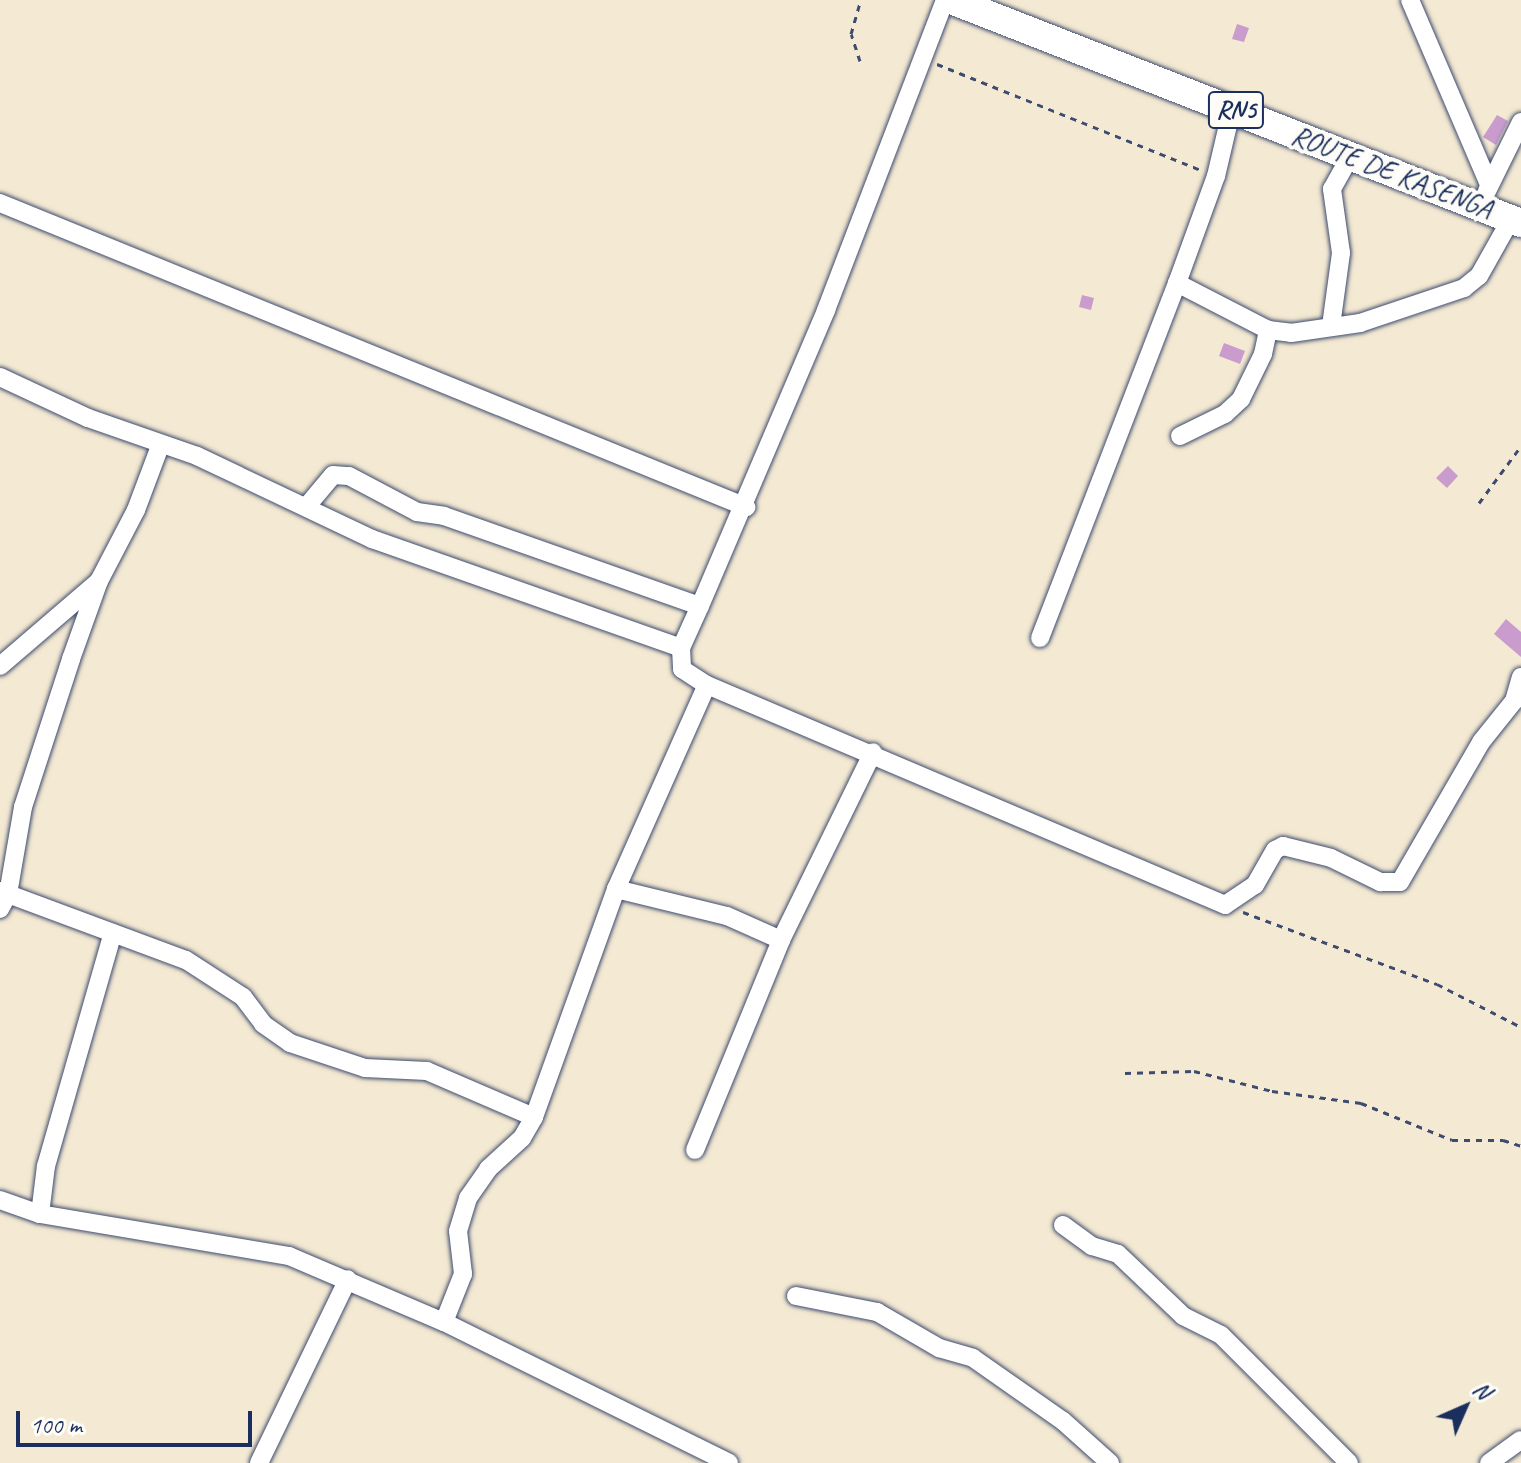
<!DOCTYPE html>
<style>
body{margin:0}
#map{position:relative;width:1521px;height:1463px;overflow:hidden;background:#f4e9d2;font-family:Caveat,sans-serif}
div>[style]{position:absolute}
[style*='--x']{left:calc(var(--x)*1px);top:calc(var(--y)*1px);width:calc(var(--w)*1px);rotate:calc(var(--a)*1deg)}
.building>*{inset:0;background:#ca9cce}
.path>*{height:3px;margin-top:-1.5px;transform-origin:0;background:repeating-linear-gradient(90deg,#3c4b6f 0 6px,transparent 0 12px)}
.roads{filter:drop-shadow(0 0 2px #3c4b6f) drop-shadow(0 0 2px #3c4b6f)}
.minor>*{height:18px;margin:-9px;padding:0 9px;transform-origin:9px;border-radius:9px;background:#fff}
.highway>*{height:28px;margin:-14px;padding:0 14px;transform-origin:14px;border-radius:14px;background:#fff}
span{translate:-50% -50%;white-space:nowrap;text-align:center;line-height:1.15;-webkit-text-stroke:8px #fdfcf7;paint-order:stroke}
.shield-label span{padding:2px 6px;background:#fdfcf7;border:2px solid;border-radius:6px;-webkit-text-stroke-width:0}
.shield-label{font-size:26px;color:#1b2f5e;font-weight:700}
.street-label{font-size:28px;color:#1b2f5e}
.north{position:absolute;left:1425px;top:1367px;width:80px;height:80px;-webkit-text-stroke:6px #fdfcf7;paint-order:stroke;rotate:45deg;font-size:22px;font-weight:700;line-height:32px;text-align:center;color:#1b2f5e}
.north::after{content:'';display:block;margin:auto;width:28px;height:36px;background:#1b2f5e;clip-path:polygon(50% 0,100% 100%,50% 72%,0 100%)}
.scale{position:absolute;left:16px;top:1411px;width:236px;height:36px;box-sizing:border-box;border:4px solid #1b2f5e;border-top:0;padding-left:10px;font-size:24px;line-height:28px;white-space:nowrap;color:#1b2f5e;-webkit-text-stroke:6px #fdfcf7;paint-order:stroke}
</style>
<div id="map">
<div class="building">
<div style="clip-path:polygon(1237px 24px,1249px 28px,1244px 42px,1232px 39px)"></div>
<div style="clip-path:polygon(1497px 115px,1508px 121px,1496px 145px,1483px 137px)"></div>
<div style="clip-path:polygon(1082px 295px,1094px 298px,1091px 310px,1079px 307px)"></div>
<div style="clip-path:polygon(1224px 343px,1245px 351px,1240px 364px,1219px 356px)"></div>
<div style="clip-path:polygon(1448px 466px,1458px 476px,1447px 488px,1436px 478px)"></div>
<div style="clip-path:polygon(1506px 619px,1521px 632px,1521px 657px,1494px 634px)"></div>
</div>
<div class="path">
<div style="--x:860;--y:61;--w:28;--a:-108"></div>
<div style="--x:851;--y:34;--w:35;--a:-74"></div>
<div style="--x:937;--y:64;--w:284;--a:21.9"></div>
<div style="--x:1479;--y:503;--w:71;--a:-53.6"></div>
<div style="--x:1243;--y:912;--w:207;--a:20.4"></div>
<div style="--x:1437;--y:984;--w:94;--a:27.1"></div>
<div style="--x:1125;--y:1073;--w:69;--a:-1.7"></div>
<div style="--x:1194;--y:1071;--w:81;--a:14.4"></div>
<div style="--x:1272;--y:1091;--w:90;--a:7.7"></div>
<div style="--x:1361;--y:1103;--w:98;--a:22.1"></div>
<div style="--x:1452;--y:1140;--w:51;--a:0"></div>
<div style="--x:1503;--y:1140;--w:19;--a:18"></div>
</div>
<div class="roads">
<div class="minor">
<div style="--x:1410;--y:0;--w:200;--a:66.8"></div>
<div style="--x:1232;--y:108;--w:70;--a:103.2"></div>
<div style="--x:1216;--y:176;--w:114;--a:110"></div>
<div style="--x:1177;--y:283;--w:102;--a:27.3"></div>
<div style="--x:1268;--y:330;--w:23;--a:7"></div>
<div style="--x:1291;--y:333;--w:70;--a:-8.2"></div>
<div style="--x:1360;--y:323;--w:110;--a:-18.6"></div>
<div style="--x:1464;--y:288;--w:19;--a:-39"></div>
<div style="--x:1479;--y:276;--w:65;--a:-60.7"></div>
<div style="--x:1487;--y:191;--w:77;--a:-63.8"></div>
<div style="--x:0;--y:203;--w:806;--a:22.17"></div>
<div style="--x:1331;--y:326;--w:74;--a:-82.2"></div>
<div style="--x:1341;--y:253;--w:65;--a:-98"></div>
<div style="--x:1332;--y:189;--w:38;--a:-61"></div>
<div style="--x:0;--y:377;--w:97;--a:25"></div>
<div style="--x:88;--y:418;--w:115;--a:19.2"></div>
<div style="--x:197;--y:456;--w:194;--a:25.4"></div>
<div style="--x:372;--y:539;--w:328;--a:19.4"></div>
<div style="--x:681;--y:648;--w:46;--a:-65.7"></div>
<div style="--x:1180;--y:436;--w:50;--a:-26.1"></div>
<div style="--x:1225;--y:414;--w:22;--a:-43"></div>
<div style="--x:1241;--y:399;--w:50;--a:-63.9"></div>
<div style="--x:1263;--y:354;--w:25;--a:-78"></div>
<div style="--x:307;--y:506;--w:40;--a:-50"></div>
<div style="--x:333;--y:475;--w:16;--a:4"></div>
<div style="--x:349;--y:476;--w:77;--a:27.9"></div>
<div style="--x:417;--y:512;--w:27;--a:8"></div>
<div style="--x:444;--y:516;--w:271;--a:19.4"></div>
<div style="--x:700;--y:606;--w:322;--a:-66.9"></div>
<div style="--x:826;--y:310;--w:332;--a:-69"></div>
<div style="--x:1040;--y:638;--w:381;--a:-68.9"></div>
<div style="--x:681;--y:648;--w:21;--a:87"></div>
<div style="--x:682;--y:669;--w:30;--a:33"></div>
<div style="--x:707;--y:685;--w:563;--a:23.01"></div>
<div style="--x:1225;--y:905;--w:36;--a:-34"></div>
<div style="--x:1255;--y:885;--w:40;--a:-60.3"></div>
<div style="--x:1275;--y:850;--w:9;--a:-27"></div>
<div style="--x:1283;--y:846;--w:49;--a:14"></div>
<div style="--x:1331;--y:858;--w:55;--a:26.1"></div>
<div style="--x:1380;--y:882;--w:20;--a:0"></div>
<div style="--x:1400;--y:882;--w:162;--a:-59.9"></div>
<div style="--x:1481;--y:742;--w:53;--a:-51.2"></div>
<div style="--x:1514;--y:701;--w:25;--a:-74"></div>
<div style="--x:0;--y:666;--w:129;--a:-40.6"></div>
<div style="--x:616;--y:889;--w:223;--a:-66"></div>
<div style="--x:0;--y:891;--w:198;--a:20.4"></div>
<div style="--x:186;--y:960;--w:68;--a:33"></div>
<div style="--x:243;--y:997;--w:34;--a:53"></div>
<div style="--x:263;--y:1024;--w:33;--a:35"></div>
<div style="--x:290;--y:1043;--w:79;--a:18.4"></div>
<div style="--x:365;--y:1068;--w:62;--a:2.8"></div>
<div style="--x:427;--y:1071;--w:116;--a:23.3"></div>
<div style="--x:0;--y:909;--w:17;--a:-62"></div>
<div style="--x:8;--y:894;--w:88;--a:-80.2"></div>
<div style="--x:23;--y:807;--w:156;--a:-72"></div>
<div style="--x:71;--y:659;--w:83;--a:-70.3"></div>
<div style="--x:99;--y:581;--w:80;--a:-62.5"></div>
<div style="--x:136;--y:510;--w:68;--a:-69.4"></div>
<div style="--x:695;--y:1150;--w:227;--a:-67.7"></div>
<div style="--x:781;--y:940;--w:209;--a:-63.9"></div>
<div style="--x:0;--y:1200;--w:42;--a:19.3"></div>
<div style="--x:40;--y:1214;--w:253;--a:9.6"></div>
<div style="--x:289;--y:1256;--w:168;--a:23.1"></div>
<div style="--x:444;--y:1322;--w:318;--a:26.3"></div>
<div style="--x:40;--y:1214;--w:48;--a:-82.9"></div>
<div style="--x:46;--y:1166;--w:242;--a:-74"></div>
<div style="--x:1063;--y:1225;--w:36;--a:36"></div>
<div style="--x:1092;--y:1246;--w:27;--a:17"></div>
<div style="--x:1118;--y:1254;--w:90;--a:43.6"></div>
<div style="--x:1183;--y:1316;--w:42;--a:26.6"></div>
<div style="--x:1221;--y:1335;--w:181;--a:45"></div>
<div style="--x:796;--y:1296;--w:83;--a:11.2"></div>
<div style="--x:877;--y:1312;--w:72;--a:30.1"></div>
<div style="--x:939;--y:1348;--w:35;--a:16"></div>
<div style="--x:973;--y:1358;--w:110;--a:35"></div>
<div style="--x:1063;--y:1421;--w:63;--a:41.8"></div>
<div style="--x:444;--y:1322;--w:52;--a:-68.4"></div>
<div style="--x:463;--y:1274;--w:43;--a:-96.6"></div>
<div style="--x:458;--y:1231;--w:34;--a:-73"></div>
<div style="--x:468;--y:1198;--w:35;--a:-55"></div>
<div style="--x:488;--y:1169;--w:46;--a:-42.4"></div>
<div style="--x:522;--y:1138;--w:24;--a:-60"></div>
<div style="--x:534;--y:1117;--w:242;--a:-70.2"></div>
<div style="--x:616;--y:889;--w:114;--a:13.7"></div>
<div style="--x:727;--y:916;--w:59;--a:24"></div>
<div style="--x:259;--y:1463;--w:204;--a:-64.2"></div>
<div style="--x:1489;--y:1463;--w:39;--a:-36"></div>
</div>
<div class="highway">
<div style="--x:951;--y:0;--w:612;--a:21.37"></div>
</div>
</div>
<div class="shield-label">
<span style="left:1236px;top:110px">RN5</span>
</div>
<div class="street-label">
<span style="left:1392px;top:172px;rotate:21deg">ROUTE DE KASENGA</span>
</div>
<div class="north">N</div>
<div class="scale">100 m</div>
</div>
